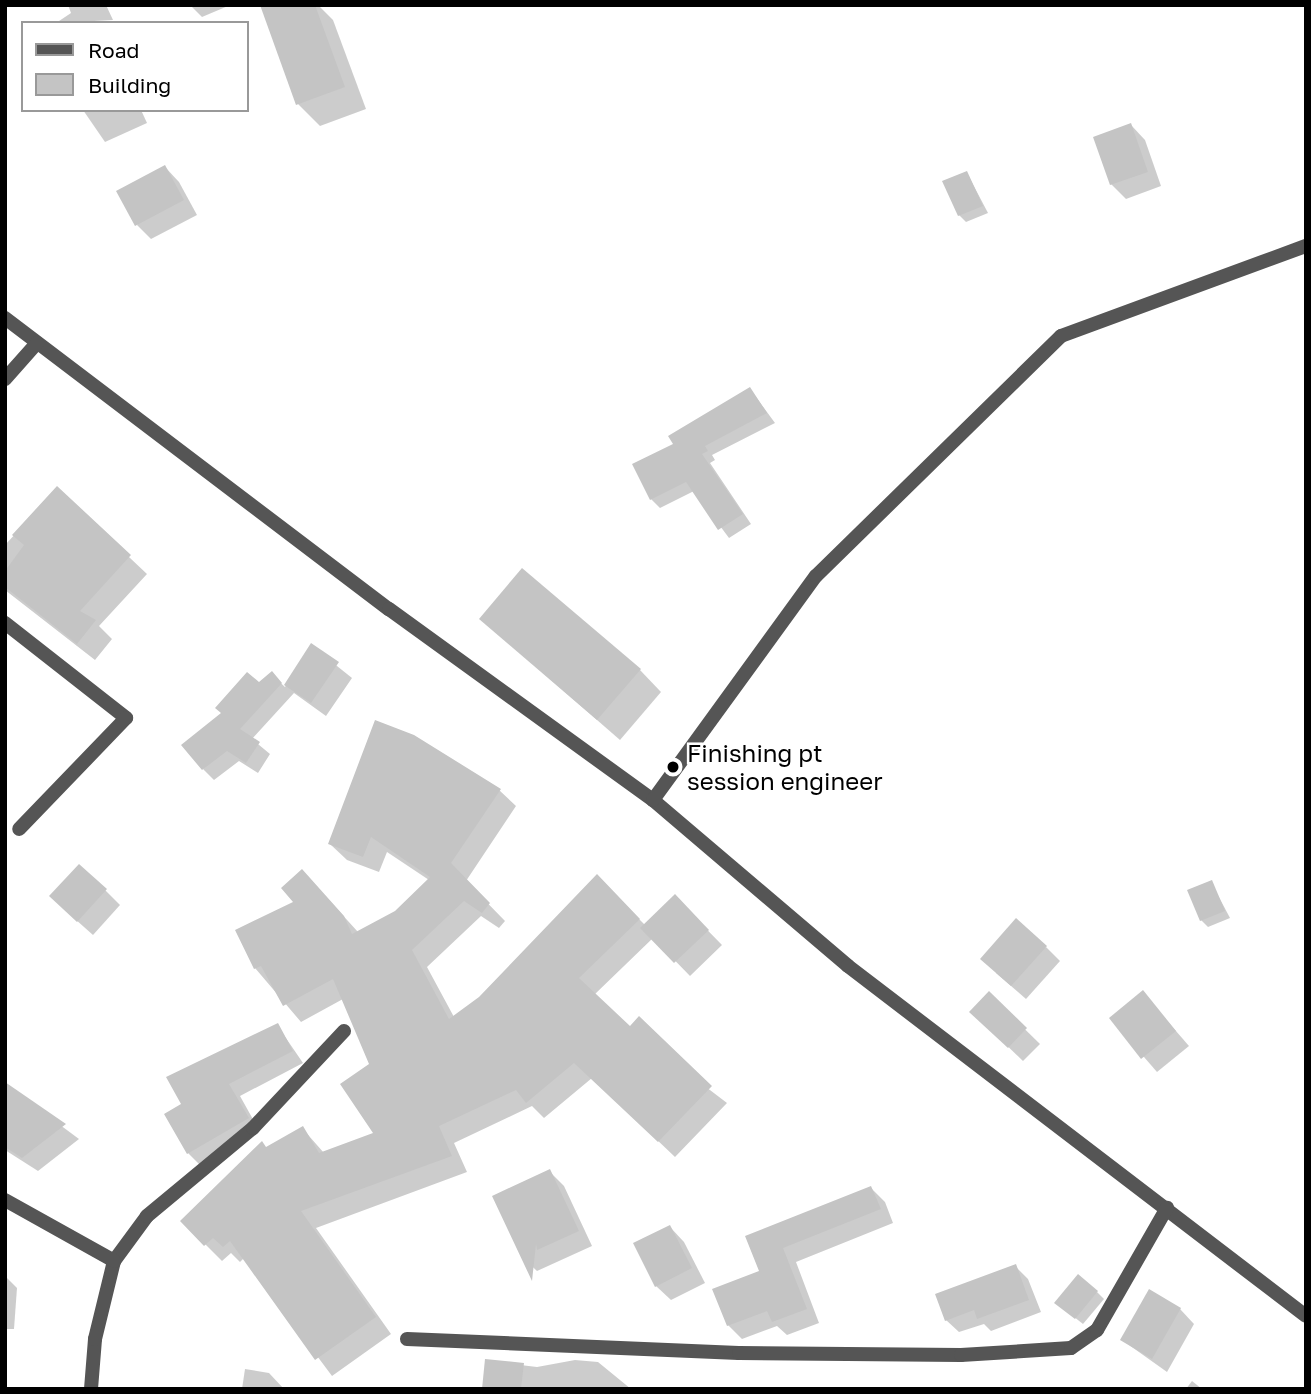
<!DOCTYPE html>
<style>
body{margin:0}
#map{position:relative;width:1311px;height:1394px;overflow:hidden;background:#fff;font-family:"Golos Text",sans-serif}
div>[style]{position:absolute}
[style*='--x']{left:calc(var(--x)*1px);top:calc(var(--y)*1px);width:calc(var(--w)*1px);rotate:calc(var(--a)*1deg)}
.shadow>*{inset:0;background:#0003}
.building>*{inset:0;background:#c4c4c4}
.service>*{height:14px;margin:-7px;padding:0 7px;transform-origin:7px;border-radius:7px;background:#555}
.minor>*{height:14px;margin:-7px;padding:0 7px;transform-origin:7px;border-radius:7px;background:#555}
.dots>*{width:19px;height:19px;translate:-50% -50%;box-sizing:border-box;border:4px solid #fff;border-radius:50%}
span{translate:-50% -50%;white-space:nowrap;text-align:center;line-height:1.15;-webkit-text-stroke:5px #fff;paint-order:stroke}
.poi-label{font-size:24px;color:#000}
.left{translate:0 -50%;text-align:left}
.frame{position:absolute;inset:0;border:7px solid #000;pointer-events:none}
.legend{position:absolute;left:21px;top:21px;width:228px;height:91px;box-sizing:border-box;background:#fff;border:2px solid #999;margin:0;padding:9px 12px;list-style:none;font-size:21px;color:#000}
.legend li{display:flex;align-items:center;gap:14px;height:35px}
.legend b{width:35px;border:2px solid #999}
</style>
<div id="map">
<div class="shadow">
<div style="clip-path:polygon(68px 5px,106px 5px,113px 20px,56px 23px,71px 13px)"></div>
<div style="clip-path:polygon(190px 5px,227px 5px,228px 6px,202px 17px)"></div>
<div style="clip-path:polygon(292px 5px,318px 5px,333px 20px,366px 109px,320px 126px,298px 104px)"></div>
<div style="clip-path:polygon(83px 110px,141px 110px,147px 123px,105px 142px)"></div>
<div style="clip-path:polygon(1131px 125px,1145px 140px,1161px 186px,1126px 199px,1111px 184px)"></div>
<div style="clip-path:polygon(165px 167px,179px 182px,197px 215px,151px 239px,137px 225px)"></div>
<div style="clip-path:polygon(967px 173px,988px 213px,966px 222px,959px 215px)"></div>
<div style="clip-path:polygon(750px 389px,775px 423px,712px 455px,715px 460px,710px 463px,751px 524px,729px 538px,694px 491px,660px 508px,651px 499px,675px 445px)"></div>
<div style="clip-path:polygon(57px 489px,147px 574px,99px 626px,112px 639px,95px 660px,5px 590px,5px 545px)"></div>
<div style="clip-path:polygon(481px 619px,640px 670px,661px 692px,620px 740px)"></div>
<div style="clip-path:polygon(312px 646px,352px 678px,326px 716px,294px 693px,252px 739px,270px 754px,258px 773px,239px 761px,214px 780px,203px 769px,259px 684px,271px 674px,285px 687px)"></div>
<div style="clip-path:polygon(499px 790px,516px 806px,466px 881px,505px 921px,499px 928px,481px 916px,427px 967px,454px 1017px,481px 998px,597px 877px,645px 925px,675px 897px,722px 945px,690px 976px,653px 938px,594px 995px,630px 1029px,727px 1103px,675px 1157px,592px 1078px,544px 1118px,532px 1106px,454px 1143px,467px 1172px,316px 1228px,391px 1334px,332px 1376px,244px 1258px,240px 1262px,231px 1253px,222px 1261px,182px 1221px,267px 1149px,302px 1128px,324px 1153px,376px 1133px,371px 1065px,343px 999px,301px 1022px,255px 968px,296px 903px,318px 888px,358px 932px,396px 912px,429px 880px,387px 852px,379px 872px,347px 860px,330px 844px)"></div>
<div style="clip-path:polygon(1211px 882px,1230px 918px,1208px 927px,1201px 920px)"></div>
<div style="clip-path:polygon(105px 890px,120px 905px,93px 935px,66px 911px)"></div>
<div style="clip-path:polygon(1046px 947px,1060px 961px,1026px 999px,996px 973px)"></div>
<div style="clip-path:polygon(1143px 993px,1189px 1046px,1157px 1072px,1111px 1019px)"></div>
<div style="clip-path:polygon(989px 994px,1040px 1044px,1023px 1061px,972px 1012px)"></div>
<div style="clip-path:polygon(277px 1025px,303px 1063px,240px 1096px,259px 1130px,200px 1165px,188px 1153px,183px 1105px)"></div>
<div style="clip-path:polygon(13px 1090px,79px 1139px,38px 1171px,5px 1150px,5px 1101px)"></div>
<div style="clip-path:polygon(549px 1171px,564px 1186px,592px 1246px,537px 1271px,522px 1257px)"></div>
<div style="clip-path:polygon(871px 1188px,885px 1202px,893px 1223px,796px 1262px,819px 1323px,787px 1335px,777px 1326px,742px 1339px,728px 1325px,762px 1272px,748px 1237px)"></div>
<div style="clip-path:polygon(670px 1227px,684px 1242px,705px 1283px,671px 1300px,656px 1286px)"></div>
<div style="clip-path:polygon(1015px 1266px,1028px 1279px,1041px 1312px,991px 1331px,984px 1324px,959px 1332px,946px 1320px)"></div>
<div style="clip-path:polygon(5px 1276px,17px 1288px,14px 1329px,5px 1329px)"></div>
<div style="clip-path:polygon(1097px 1292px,1104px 1299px,1083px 1324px,1064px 1309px)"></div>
<div style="clip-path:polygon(1180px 1309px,1194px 1324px,1167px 1372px,1122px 1340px)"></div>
<div style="clip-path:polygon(575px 1360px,598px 1362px,631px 1389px,484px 1389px,487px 1361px,537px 1367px)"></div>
<div style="clip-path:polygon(245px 1369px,269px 1373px,284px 1389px,242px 1389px)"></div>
<div style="clip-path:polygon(1192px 1381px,1202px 1389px,1186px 1389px)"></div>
</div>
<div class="building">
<div style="clip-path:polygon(260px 5px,315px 5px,345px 87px,296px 105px)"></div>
<div style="clip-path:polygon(1131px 123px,1148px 172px,1110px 185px,1093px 137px)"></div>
<div style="clip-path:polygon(165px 165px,184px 200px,135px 226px,116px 191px)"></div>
<div style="clip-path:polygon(967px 171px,983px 206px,958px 216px,942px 181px)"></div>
<div style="clip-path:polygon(750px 387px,767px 413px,705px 446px,708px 451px,702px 454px,743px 514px,718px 530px,686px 482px,650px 500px,632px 464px,673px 444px,668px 436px)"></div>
<div style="clip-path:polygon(57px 486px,131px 555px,80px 611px,96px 620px,77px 644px,5px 587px,5px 571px,24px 545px,12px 535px)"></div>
<div style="clip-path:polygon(522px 568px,641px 669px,597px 720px,479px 619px)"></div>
<div style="clip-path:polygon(311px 643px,339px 662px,311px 703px,284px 685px)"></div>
<div style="clip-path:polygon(272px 671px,282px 683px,240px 729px,260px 742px,246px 763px,227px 751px,202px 770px,181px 745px,221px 713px,215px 708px,247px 672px,259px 682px)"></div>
<div style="clip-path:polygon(375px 720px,414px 735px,501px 789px,451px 863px,490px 903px,482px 913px,464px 901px,412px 950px,449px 1019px,479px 997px,597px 874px,640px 919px,579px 978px,630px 1026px,639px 1016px,712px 1086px,658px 1142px,574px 1063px,526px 1103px,516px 1090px,439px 1126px,452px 1156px,301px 1211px,376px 1317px,315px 1360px,230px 1241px,223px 1247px,213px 1238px,204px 1246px,180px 1221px,262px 1141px,266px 1147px,303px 1126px,319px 1153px,373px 1133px,340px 1084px,369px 1064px,333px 979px,283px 1006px,261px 966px,254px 969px,235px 930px,293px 902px,281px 888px,302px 869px,344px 916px,352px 934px,395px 911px,430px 877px,371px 837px,363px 857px,328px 844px)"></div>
<div style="clip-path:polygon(79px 864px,107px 889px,77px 922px,49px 896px)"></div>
<div style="clip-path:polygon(1212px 880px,1225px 911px,1200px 921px,1187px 890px)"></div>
<div style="clip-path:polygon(675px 894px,709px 930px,674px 963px,640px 928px)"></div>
<div style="clip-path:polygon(1016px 918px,1047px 946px,1011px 986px,980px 959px)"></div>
<div style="clip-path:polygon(1143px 990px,1176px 1031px,1141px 1059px,1109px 1018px)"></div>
<div style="clip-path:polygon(989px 991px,1027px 1028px,1008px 1048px,969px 1012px)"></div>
<div style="clip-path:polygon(278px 1023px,293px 1051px,229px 1084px,249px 1118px,187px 1154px,164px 1114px,181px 1104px,166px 1077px)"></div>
<div style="clip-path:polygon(5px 1082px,66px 1124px,22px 1158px,5px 1147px)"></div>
<div style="clip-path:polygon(550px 1169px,579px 1231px,537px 1250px,536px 1244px,532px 1281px,492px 1196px)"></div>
<div style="clip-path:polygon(871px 1186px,881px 1209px,783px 1248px,807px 1309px,772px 1322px,767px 1311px,727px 1326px,712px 1289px,759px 1271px,745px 1236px)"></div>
<div style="clip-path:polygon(670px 1225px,692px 1268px,655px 1287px,633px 1243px)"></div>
<div style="clip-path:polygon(1016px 1264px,1029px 1300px,977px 1319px,974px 1310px,945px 1321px,935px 1294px)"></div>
<div style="clip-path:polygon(1078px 1274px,1098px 1291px,1075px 1319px,1054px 1303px)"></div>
<div style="clip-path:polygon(1149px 1289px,1181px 1308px,1152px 1359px,1120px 1340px)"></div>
<div style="clip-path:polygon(485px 1359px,524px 1363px,521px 1389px,482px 1389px)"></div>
</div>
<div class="service">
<div style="--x:91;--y:1389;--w:50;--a:-85.4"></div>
<div style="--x:95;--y:1339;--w:80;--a:-76.3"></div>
<div style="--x:114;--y:1261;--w:56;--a:-53.7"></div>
<div style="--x:147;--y:1216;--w:138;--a:-39.7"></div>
<div style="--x:253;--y:1128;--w:133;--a:-46.8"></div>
</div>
<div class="minor">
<div style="--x:5;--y:318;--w:482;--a:37.2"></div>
<div style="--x:389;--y:609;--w:326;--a:35.9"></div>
<div style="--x:653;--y:800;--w:256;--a:40.4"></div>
<div style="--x:848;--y:966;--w:576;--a:37.39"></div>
<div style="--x:5;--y:379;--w:48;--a:-48.4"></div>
<div style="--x:5;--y:623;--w:154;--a:38.1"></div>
<div style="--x:126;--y:718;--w:154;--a:133.9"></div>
<div style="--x:653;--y:800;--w:277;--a:-54"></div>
<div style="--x:816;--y:576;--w:343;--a:-44.4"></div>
<div style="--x:1061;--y:336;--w:261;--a:-20.2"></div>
<div style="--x:5;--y:1200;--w:125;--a:29.2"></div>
<div style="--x:407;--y:1339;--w:332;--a:2.4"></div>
<div style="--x:739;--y:1353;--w:222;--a:0.5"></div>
<div style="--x:961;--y:1355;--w:110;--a:-3.6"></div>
<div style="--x:1071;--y:1348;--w:32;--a:-35"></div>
<div style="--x:1097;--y:1330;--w:141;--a:-60.2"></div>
</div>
<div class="dots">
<div style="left:673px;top:767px;background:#000"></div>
</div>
<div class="poi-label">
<span class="left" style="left:687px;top:767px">Finishing pt<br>session engineer</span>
</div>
<div class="frame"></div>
<ul class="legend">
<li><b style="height:9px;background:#555"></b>Road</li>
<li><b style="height:19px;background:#c4c4c4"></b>Building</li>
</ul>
</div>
